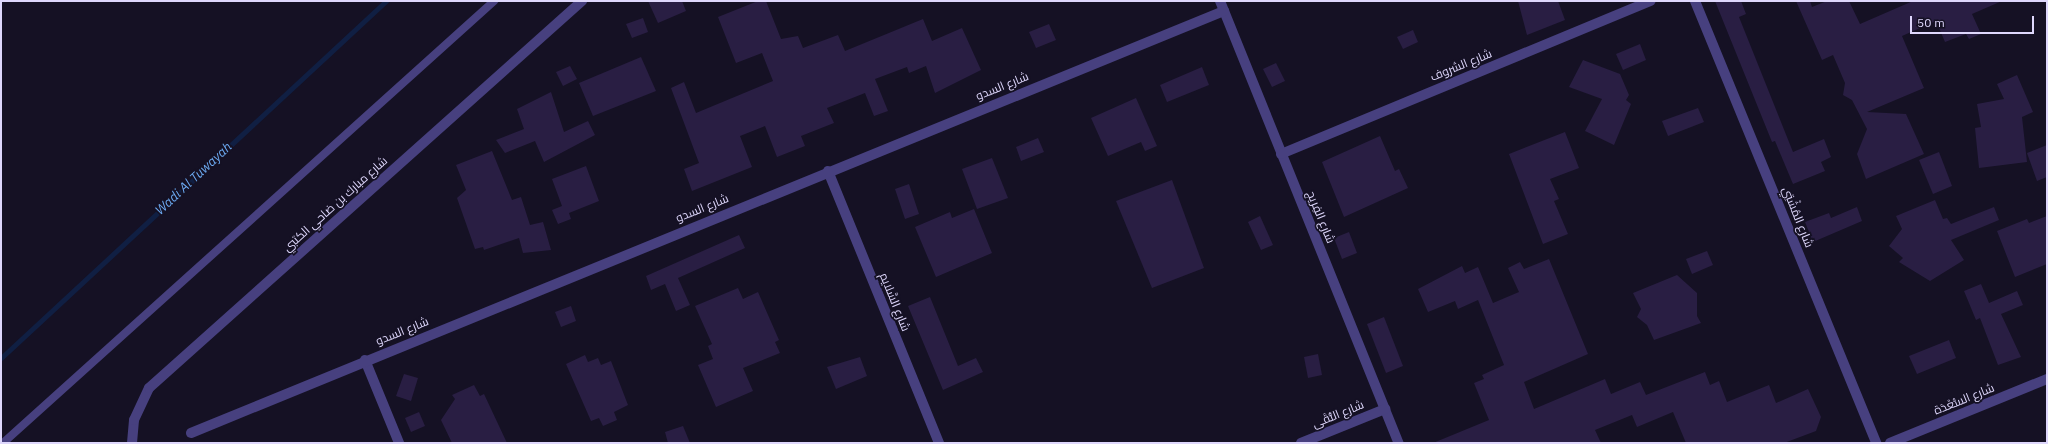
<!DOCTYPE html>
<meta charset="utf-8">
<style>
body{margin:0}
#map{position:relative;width:2048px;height:444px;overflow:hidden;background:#151124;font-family:"IBM Plex Sans",Cairo,sans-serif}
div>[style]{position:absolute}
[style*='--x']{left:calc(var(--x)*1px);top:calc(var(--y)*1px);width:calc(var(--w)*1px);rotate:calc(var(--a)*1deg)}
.stream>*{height:5px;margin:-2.5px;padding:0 2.5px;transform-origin:2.5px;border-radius:2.5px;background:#101f43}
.building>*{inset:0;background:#291e43}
.lane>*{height:8px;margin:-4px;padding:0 4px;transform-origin:4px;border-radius:4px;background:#47407f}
.street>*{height:10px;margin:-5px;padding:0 5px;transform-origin:5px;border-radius:5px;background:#47407f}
span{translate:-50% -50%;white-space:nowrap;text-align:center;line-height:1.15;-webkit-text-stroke:3.5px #151124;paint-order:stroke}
.street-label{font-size:12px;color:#ded7fc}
.water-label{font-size:13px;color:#6dabf3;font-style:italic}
.frame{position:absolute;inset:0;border:2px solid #ded7fc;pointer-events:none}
.scale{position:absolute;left:1910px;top:16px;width:124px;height:18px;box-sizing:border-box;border:2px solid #ded7fc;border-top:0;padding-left:5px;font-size:12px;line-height:14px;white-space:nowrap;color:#ded7fc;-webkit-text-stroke:3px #151124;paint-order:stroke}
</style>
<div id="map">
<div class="stream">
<div style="--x:1;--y:358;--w:525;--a:-42.84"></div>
</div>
<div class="building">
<div style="clip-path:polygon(648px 1px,682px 1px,686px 11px,658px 23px)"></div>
<div style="clip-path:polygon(758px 1px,766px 1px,781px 39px,798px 36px,803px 48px,838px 35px,845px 51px,923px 19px,932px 41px,962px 28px,981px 70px,935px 93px,926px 66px,909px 73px,907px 67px,875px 79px,888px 111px,874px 116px,865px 93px,827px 108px,834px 123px,801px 136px,805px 146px,777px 157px,765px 126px,740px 136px,752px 167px,692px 191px,684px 169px,699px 163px,671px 88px,684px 82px,696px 113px,773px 81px,762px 53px,736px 63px,718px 17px)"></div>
<div style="clip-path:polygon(1518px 1px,1558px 1px,1565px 20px,1527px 35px)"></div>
<div style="clip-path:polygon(1715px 1px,1741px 1px,1746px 14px,1739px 17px,1793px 152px,1824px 139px,1831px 157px,1821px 162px,1825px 171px,1793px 184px,1775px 141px,1772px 142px)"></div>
<div style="clip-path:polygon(1796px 1px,1810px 1px,1812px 7px,1827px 1px,1849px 1px,1860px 24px,1913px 1px,2002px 1px,1972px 14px,1981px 34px,1969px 39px,1966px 34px,1945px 42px,1936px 21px,1902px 36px,1924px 88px,1867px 112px,1906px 114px,1924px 154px,1866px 179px,1857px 154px,1867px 129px,1852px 100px,1843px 95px,1845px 83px,1833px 55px,1822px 60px)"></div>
<div style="clip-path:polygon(643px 18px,648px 32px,632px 38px,626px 24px)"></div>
<div style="clip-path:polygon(1049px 24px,1056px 40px,1036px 48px,1029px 32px)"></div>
<div style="clip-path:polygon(1413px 30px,1418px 42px,1403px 49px,1397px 37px)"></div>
<div style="clip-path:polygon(1640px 44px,1646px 60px,1623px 70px,1616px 54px)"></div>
<div style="clip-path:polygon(641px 57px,656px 91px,593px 116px,579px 83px)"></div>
<div style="clip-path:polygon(1583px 60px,1620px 74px,1629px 95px,1626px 100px,1631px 104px,1614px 145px,1585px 131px,1602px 99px,1569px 87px)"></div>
<div style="clip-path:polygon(1276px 63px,1285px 81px,1272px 87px,1263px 69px)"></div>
<div style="clip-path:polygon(570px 66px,577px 79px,563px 86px,556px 72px)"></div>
<div style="clip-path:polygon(1202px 67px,1209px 85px,1167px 102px,1160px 85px)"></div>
<div style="clip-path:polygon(2017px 75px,2033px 112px,2022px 117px,2027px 162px,1979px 168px,1975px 128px,1981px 127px,1977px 104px,2004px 99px,1997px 84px)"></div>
<div style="clip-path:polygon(551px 92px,564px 132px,588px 121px,595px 135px,544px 162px,535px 141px,505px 153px,496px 140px,524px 129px,517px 109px)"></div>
<div style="clip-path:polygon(1136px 98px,1157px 146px,1145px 151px,1141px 142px,1108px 156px,1091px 118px)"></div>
<div style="clip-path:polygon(1698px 108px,1704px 122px,1668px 136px,1662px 121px)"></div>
<div style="clip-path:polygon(1565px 132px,1579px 168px,1550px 179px,1559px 199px,1554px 201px,1568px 234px,1543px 244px,1509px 154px)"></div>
<div style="clip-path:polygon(1380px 136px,1395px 171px,1399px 169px,1408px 188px,1344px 217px,1322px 162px)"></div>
<div style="clip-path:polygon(1038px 138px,1044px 152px,1021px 161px,1016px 147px)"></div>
<div style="clip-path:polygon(2047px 145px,2047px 177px,2037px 181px,2027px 153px)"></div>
<div style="clip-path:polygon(492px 151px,512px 200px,521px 197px,530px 225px,543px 222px,551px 250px,523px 253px,519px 238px,484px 250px,483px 247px,475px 249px,457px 198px,466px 190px,456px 165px)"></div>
<div style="clip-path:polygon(1939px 152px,1952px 186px,1933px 194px,1919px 160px)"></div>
<div style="clip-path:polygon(992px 158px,1008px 198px,977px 209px,962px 169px)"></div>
<div style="clip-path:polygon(586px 166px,599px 201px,569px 213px,571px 219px,558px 224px,552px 210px,562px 206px,552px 179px)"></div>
<div style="clip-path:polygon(1172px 180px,1204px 268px,1152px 288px,1116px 201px)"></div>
<div style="clip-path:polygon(909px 184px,919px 214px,905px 219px,895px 189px)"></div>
<div style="clip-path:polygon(1935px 200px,1943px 219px,1947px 218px,1951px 224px,1994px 207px,1999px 220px,1951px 240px,1964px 260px,1930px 281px,1899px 262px,1903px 258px,1889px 246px,1902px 229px,1896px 216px)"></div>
<div style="clip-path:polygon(1857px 207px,1862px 221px,1813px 242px,1805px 222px,1829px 213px,1831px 218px)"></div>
<div style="clip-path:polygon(974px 209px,992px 253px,936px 277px,915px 227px,950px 212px,952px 218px)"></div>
<div style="clip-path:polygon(1260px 216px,1273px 245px,1261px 250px,1248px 222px)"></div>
<div style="clip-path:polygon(2047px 216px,2047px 264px,2015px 277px,1997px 231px,2027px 219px,2029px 223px)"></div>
<div style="clip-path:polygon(1349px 232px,1357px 253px,1342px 259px,1334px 238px)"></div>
<div style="clip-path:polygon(739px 235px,745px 248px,678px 278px,690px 305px,676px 311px,665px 284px,651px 290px,646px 276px)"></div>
<div style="clip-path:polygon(1707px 251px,1713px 265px,1692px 274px,1686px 259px)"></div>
<div style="clip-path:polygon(1549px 259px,1588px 354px,1524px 382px,1534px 409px,1605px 379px,1611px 394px,1640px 382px,1646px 395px,1705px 372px,1710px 385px,1719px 381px,1727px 402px,1769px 385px,1776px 403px,1808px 389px,1821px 417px,1816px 431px,1784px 443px,1686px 443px,1673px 412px,1637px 427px,1632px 415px,1595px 430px,1601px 443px,1433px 443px,1489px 420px,1474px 383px,1484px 379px,1482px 375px,1504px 365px,1478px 300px,1458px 309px,1455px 301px,1428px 312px,1418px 289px,1462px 266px,1465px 273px,1478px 267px,1493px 303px,1519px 292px,1508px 268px,1520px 262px,1524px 269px)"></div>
<div style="clip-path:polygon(1677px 275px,1697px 293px,1697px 316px,1701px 323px,1654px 340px,1647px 325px,1637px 317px,1641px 309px,1633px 293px)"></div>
<div style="clip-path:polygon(1981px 284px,1989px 303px,2017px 291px,2023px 305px,2001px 314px,2021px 357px,1998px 365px,1980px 318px,1976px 320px,1964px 291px)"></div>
<div style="clip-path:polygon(738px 288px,743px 299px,758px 292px,779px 340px,775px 342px,780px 353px,743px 368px,753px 391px,716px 407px,698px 365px,713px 359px,708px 346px,712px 344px,695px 306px)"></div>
<div style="clip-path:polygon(930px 297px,958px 366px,976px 358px,983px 372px,943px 390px,908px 306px)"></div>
<div style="clip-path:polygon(571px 306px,576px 321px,561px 327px,555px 312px)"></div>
<div style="clip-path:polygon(1384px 317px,1403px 366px,1386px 373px,1367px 324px)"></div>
<div style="clip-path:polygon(1949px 340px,1956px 358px,1917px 374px,1909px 356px)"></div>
<div style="clip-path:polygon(1318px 354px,1322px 375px,1308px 378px,1304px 357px)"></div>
<div style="clip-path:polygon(585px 355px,588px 362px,598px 358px,601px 365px,611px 361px,628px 405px,614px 412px,617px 420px,603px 426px,599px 418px,591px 421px,566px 364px)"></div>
<div style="clip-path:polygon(860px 357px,867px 376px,836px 389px,827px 367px)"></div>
<div style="clip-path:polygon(404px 374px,418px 378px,411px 401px,396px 396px)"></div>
<div style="clip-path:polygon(474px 385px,480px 396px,484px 394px,507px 443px,452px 443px,441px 420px,455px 399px,452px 395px)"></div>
<div style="clip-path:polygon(419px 412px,425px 426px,411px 432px,405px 418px)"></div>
<div style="clip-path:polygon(683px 426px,690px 443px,668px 443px,665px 432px)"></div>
</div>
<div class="lane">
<div style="--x:3;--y:443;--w:661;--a:-41.99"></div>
</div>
<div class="street">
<div style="--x:1220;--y:1;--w:477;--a:68"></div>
<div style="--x:1695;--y:1;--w:478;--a:67.7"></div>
<div style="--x:1281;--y:154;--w:400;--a:-22.5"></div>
<div style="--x:828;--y:171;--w:294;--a:67.8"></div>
<div style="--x:365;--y:360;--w:90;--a:67.7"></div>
<div style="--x:191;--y:433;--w:1116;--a:-22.22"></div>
<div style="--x:132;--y:443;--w:23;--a:-85"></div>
<div style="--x:134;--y:420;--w:35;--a:-65"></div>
<div style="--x:149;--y:388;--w:581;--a:-41.79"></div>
<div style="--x:1301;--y:443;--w:91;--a:-22"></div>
<div style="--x:1890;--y:443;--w:170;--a:-22.2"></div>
</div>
<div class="street-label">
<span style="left:1461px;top:65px;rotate:-22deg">شارع الشروف</span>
<span style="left:1002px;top:86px;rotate:-22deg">شارع السدو</span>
<span style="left:335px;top:204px;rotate:-42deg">شارع مبارك بن ضاحي الكتبي</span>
<span style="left:702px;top:208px;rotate:-22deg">شارع السدو</span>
<span style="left:1321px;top:217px;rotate:68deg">شارع الفِريج</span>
<span style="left:1798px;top:217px;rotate:68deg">شارع المُشْتِي</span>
<span style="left:895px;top:302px;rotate:68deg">شارع السَّلايم</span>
<span style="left:402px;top:331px;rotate:-22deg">شارع السدو</span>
<span style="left:1964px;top:399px;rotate:-22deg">شارع السُّعْدَة</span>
<span style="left:1338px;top:414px;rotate:-22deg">شارع التُّقَى</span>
</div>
<div class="water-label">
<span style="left:194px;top:179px;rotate:-43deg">Wadi Al Tuwayah</span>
</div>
<div class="frame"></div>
<div class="scale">50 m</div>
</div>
